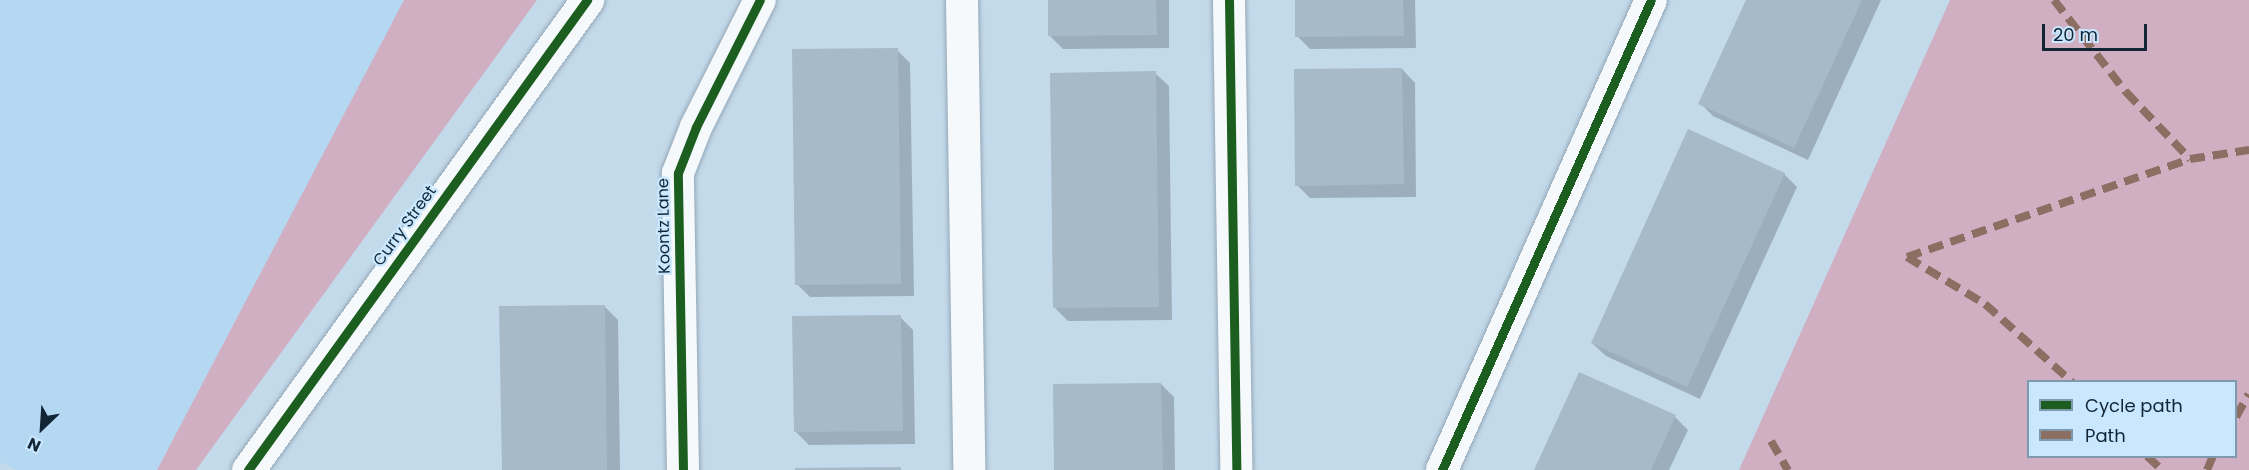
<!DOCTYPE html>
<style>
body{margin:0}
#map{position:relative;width:2249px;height:470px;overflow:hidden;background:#c3daeb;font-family:Poppins,sans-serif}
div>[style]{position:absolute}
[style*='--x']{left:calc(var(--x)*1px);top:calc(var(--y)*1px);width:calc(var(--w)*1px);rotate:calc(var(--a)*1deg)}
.built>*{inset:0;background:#b4d7f2}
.green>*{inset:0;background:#d0afc3}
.shadow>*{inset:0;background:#0003}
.building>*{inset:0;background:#a6bac8}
.roads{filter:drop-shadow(0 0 2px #94a7b6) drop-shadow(0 0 2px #94a7b6)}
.minor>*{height:32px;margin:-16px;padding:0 16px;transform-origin:16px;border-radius:16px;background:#f6f9fc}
.tertiary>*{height:33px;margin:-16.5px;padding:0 16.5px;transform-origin:16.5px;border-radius:16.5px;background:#f6f9fc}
.quiet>*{height:8px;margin-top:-4px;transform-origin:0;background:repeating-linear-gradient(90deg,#8d6e63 0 15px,transparent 0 23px)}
.cycleway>*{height:9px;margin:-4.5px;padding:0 4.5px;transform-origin:4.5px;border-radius:4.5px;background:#1b5e20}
span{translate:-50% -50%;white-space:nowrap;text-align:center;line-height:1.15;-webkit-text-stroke:4.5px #c9e7ff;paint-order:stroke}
.street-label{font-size:16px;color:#112534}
.legend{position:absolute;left:2027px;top:380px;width:210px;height:78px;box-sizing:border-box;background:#c9e7ff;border:2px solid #7f99ae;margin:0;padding:8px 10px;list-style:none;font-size:18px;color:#112534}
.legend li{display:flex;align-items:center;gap:12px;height:30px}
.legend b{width:30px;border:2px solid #7f99ae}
.north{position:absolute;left:12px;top:398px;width:60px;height:60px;-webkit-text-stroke:4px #c9e7ff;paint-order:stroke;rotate:205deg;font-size:16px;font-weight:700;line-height:24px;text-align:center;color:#112534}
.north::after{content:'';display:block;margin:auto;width:21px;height:27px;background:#112534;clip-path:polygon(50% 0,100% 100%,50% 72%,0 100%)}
.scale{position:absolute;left:2042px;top:24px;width:105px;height:27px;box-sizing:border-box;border:3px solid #112534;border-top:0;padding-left:8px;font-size:18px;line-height:21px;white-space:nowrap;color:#112534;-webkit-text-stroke:4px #c9e7ff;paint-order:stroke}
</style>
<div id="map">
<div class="built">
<div style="clip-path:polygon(0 0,404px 0,157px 470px,18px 470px,0 462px)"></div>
</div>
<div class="green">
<div style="clip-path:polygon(404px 0,537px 0,196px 470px,157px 470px)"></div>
<div style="clip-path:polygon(evenodd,1950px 0,2249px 0,2249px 470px,1739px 470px,1950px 0,2028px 382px,2236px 382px,2236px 456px,2028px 456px,2028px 382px)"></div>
</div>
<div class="shadow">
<div style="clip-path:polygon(1049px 0,1169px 0,1169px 48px,1063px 49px,1050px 36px)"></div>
<div style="clip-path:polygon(1296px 0,1415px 0,1416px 48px,1310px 49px,1297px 36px)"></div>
<div style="clip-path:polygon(1747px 0,1881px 0,1808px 160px,1713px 116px,1700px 103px)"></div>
<div style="clip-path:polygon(897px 50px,910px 63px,914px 296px,810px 297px,797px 284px)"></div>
<div style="clip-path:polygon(1402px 69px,1415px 83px,1416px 197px,1310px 198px,1297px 185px)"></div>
<div style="clip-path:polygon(1155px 73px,1169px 86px,1172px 320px,1068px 321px,1055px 308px)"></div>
<div style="clip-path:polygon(1784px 174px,1797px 187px,1700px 399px,1606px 356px,1592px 343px)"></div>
<div style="clip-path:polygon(604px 306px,618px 320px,620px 470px,503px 470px)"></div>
<div style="clip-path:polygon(900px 317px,913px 330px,915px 444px,809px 445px,796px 432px)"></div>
<div style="clip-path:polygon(1161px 384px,1174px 397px,1175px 470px,1055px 470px)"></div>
<div style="clip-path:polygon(1675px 417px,1688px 430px,1669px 470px,1536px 470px)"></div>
</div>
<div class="building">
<div style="clip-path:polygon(1048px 0,1156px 0,1157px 35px,1048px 36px)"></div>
<div style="clip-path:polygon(1295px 0,1403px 0,1404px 36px,1295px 37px)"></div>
<div style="clip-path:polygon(1746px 0,1862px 0,1794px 148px,1698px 104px)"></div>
<div style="clip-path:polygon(898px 48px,901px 284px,795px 285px,792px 49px)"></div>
<div style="clip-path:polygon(1402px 68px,1404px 184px,1295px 186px,1294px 69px)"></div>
<div style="clip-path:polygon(1156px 71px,1159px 307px,1053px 308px,1050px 73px)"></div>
<div style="clip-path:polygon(1688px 129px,1785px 173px,1687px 387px,1591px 343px)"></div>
<div style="clip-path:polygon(605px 305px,607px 470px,502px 470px,499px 306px)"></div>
<div style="clip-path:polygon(901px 315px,903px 431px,794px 432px,792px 316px)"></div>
<div style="clip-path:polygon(1579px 372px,1676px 415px,1651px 470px,1534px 470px)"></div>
<div style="clip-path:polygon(1161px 383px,1163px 470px,1054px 470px,1053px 384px)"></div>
<div style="clip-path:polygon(901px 467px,901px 470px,795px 470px,795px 468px)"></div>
</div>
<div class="roads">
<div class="minor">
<div style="--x:962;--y:0;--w:470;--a:89.1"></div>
<div style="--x:1229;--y:0;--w:470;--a:89.1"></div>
<div style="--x:683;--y:470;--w:297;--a:-91"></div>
<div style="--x:678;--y:173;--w:49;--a:-68.6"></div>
<div style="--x:696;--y:127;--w:142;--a:-63.3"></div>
<div style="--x:1442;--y:470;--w:514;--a:-66.03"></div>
</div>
<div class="tertiary">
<div style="--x:248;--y:470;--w:580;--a:-54.2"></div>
</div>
</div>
<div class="quiet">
<div style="--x:2054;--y:0;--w:117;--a:52"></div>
<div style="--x:2126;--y:92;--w:93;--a:46.3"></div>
<div style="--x:1907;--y:257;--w:299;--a:-19.1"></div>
<div style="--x:2190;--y:159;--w:60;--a:-8.7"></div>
<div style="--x:1907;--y:257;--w:91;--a:31.1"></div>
<div style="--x:1985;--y:304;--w:117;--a:41.9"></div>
<div style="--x:2236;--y:417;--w:26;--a:-61"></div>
<div style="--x:1771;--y:441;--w:34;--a:60"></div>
<div style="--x:2147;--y:456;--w:21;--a:43"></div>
<div style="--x:2207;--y:470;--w:15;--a:-67"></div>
</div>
<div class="cycleway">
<div style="--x:1229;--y:0;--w:470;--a:89.1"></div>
<div style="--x:248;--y:470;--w:580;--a:-54.2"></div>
<div style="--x:683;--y:470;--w:297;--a:-91"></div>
<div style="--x:678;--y:173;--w:49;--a:-68.6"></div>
<div style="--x:696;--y:127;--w:142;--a:-63.3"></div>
<div style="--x:1442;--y:470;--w:514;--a:-66.03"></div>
</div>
<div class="street-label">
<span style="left:405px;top:226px;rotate:-54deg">Curry Street</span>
<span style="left:664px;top:226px;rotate:-91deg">Koontz Lane</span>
</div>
<ul class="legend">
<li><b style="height:8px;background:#1b5e20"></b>Cycle path</li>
<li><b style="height:8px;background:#8d6e63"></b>Path</li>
</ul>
<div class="north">N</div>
<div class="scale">20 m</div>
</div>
